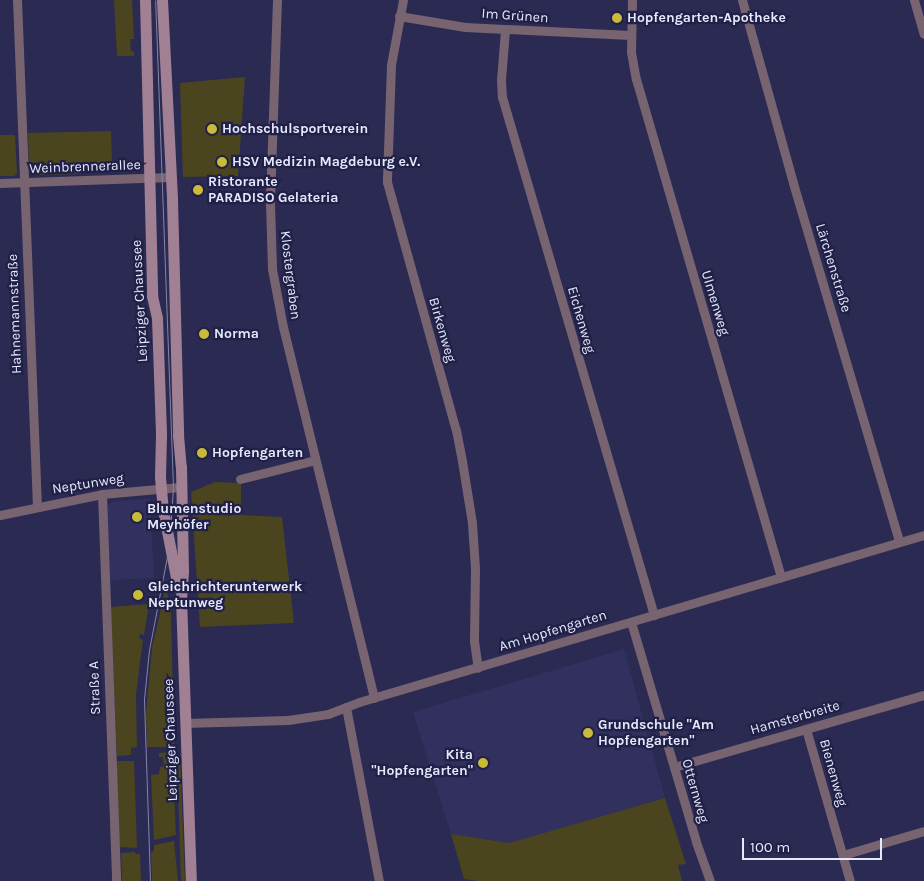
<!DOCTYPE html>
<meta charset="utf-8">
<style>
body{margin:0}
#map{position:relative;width:924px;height:881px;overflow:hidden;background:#2a2a52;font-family:Karla,sans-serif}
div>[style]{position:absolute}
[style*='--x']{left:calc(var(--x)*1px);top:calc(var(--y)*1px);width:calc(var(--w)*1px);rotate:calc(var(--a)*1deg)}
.built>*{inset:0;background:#31305f}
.green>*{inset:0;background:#4a451f}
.street>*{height:9px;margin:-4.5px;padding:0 4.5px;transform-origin:4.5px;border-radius:4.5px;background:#786370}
.secondary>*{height:11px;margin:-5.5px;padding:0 5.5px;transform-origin:5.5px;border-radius:5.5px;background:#a18094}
.tram>*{height:1px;margin:-0.5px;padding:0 0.5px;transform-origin:0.5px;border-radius:0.5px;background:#8586a5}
.dots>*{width:14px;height:14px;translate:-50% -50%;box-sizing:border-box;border:2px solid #212047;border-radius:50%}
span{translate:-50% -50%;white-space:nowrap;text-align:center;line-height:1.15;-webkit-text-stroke:4.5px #212047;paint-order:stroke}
.street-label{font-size:14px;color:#e6e8fd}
.poi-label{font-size:14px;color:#e6e8fd;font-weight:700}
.left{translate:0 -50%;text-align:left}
.right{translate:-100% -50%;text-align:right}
.scale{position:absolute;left:742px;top:838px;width:140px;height:22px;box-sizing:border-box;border:2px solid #e6e8fd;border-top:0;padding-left:6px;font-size:15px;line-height:18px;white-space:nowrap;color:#e6e8fd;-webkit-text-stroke:4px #212047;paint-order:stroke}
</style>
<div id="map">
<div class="built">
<div style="clip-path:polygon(150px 498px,154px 578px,110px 580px,107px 505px,112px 502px)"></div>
<div style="clip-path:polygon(624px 649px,665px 798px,509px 843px,451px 834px,413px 712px)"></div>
</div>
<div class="green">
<div style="clip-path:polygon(114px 0,132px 0,134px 39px,130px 39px,131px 51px,134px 52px,134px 56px,117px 56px)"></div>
<div style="clip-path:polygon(245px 77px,238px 176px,183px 177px,180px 83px)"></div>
<div style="clip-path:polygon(111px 131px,112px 166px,81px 167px,81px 174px,34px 175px,29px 172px,28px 133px)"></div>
<div style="clip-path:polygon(0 135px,15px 135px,17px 174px,14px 176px,0 176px)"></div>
<div style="clip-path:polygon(215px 482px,241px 483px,241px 515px,282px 517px,294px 623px,200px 627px,191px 492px)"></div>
<div style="clip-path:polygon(166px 587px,171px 613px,174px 744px,171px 747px,147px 747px,146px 713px,152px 648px)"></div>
<div style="clip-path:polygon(149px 604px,144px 635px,140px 634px,139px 638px,143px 640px,136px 694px,137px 747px,131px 748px,131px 755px,117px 756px,110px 607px)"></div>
<div style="clip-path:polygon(172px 752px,176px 835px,154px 840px,151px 775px,159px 774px,160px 767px,164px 766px,163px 757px,159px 757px,159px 753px)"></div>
<div style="clip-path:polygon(177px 755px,180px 755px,185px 881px,181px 881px)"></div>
<div style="clip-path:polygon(116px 761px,134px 761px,137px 848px,119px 847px)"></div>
<div style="clip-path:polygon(665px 798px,686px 864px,678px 865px,682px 881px,478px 881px,464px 879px,451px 834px,509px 843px)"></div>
<div style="clip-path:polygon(174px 841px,178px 881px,152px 881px,151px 852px,154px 851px,154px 845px)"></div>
<div style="clip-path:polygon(135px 852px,135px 854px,140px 854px,141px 881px,122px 881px,121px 853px)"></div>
</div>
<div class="street">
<div style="--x:17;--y:0;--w:507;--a:87.74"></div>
<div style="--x:277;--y:0;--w:204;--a:92"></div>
<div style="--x:270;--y:204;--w:65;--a:88.2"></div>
<div style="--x:272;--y:269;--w:59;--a:79.3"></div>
<div style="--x:283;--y:327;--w:382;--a:76.2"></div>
<div style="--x:403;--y:0;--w:66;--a:100.5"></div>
<div style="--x:391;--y:65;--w:117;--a:92"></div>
<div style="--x:387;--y:182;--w:257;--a:74.5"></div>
<div style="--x:456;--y:430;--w:32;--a:79"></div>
<div style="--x:462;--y:461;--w:63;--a:80.8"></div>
<div style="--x:472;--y:523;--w:45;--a:86.2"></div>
<div style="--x:475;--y:568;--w:73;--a:90.8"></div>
<div style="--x:474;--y:641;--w:27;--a:82"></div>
<div style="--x:632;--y:0;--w:52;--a:91.1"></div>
<div style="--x:631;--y:52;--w:27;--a:80"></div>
<div style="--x:636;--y:79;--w:519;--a:73.77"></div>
<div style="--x:742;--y:0;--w:190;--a:74.4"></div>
<div style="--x:793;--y:183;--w:374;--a:73.5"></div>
<div style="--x:914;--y:0;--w:35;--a:74"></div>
<div style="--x:399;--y:16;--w:67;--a:9.5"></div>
<div style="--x:465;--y:27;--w:165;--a:2.8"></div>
<div style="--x:505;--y:30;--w:50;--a:94.6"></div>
<div style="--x:501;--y:80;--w:17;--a:87"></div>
<div style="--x:502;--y:97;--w:540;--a:73.65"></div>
<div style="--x:0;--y:183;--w:170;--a:-2"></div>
<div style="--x:240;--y:479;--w:77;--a:-14.2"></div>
<div style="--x:102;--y:494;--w:387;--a:87.9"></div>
<div style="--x:0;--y:515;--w:104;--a:-11.6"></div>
<div style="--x:102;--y:494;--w:78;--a:-5.1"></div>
<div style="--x:631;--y:622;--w:229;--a:73.5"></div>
<div style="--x:696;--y:842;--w:41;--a:70.3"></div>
<div style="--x:346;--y:707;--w:177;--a:79.3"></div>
<div style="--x:185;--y:723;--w:103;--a:-1.7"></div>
<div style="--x:288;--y:720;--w:40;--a:-8.5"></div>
<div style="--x:328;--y:714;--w:33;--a:-21"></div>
<div style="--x:359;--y:702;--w:589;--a:-16.47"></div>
<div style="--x:806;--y:729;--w:158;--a:73.9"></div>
<div style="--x:674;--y:767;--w:260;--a:-16.1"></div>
<div style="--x:843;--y:855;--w:84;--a:-16.5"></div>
</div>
<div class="secondary">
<div style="--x:145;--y:0;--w:296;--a:88.6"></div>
<div style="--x:152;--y:296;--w:23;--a:77"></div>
<div style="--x:157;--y:318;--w:117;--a:88"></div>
<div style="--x:161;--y:435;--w:42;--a:91.4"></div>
<div style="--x:160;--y:477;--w:33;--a:85"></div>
<div style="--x:163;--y:510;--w:79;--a:79.1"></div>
<div style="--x:162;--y:0;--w:200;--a:87.1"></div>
<div style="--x:172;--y:200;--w:235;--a:88.5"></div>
<div style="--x:178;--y:435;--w:32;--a:85"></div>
<div style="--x:181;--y:467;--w:104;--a:88.9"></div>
<div style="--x:183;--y:571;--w:27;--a:94"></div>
<div style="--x:181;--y:598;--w:283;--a:88"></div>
</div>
<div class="tram">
<div style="--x:150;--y:881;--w:182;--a:-91.9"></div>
<div style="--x:144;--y:699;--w:49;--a:-84.2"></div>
<div style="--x:149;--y:650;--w:106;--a:-79.1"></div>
<div style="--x:169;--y:546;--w:59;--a:-86.1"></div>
<div style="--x:173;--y:487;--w:487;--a:-92.1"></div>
</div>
<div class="dots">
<div style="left:617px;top:18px;background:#caba3a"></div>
<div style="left:212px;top:129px;background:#caba3a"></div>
<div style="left:222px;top:162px;background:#caba3a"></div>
<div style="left:198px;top:190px;background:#caba3a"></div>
<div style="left:204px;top:334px;background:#caba3a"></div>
<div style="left:202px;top:453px;background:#caba3a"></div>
<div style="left:137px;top:517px;background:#caba3a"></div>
<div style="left:138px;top:595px;background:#caba3a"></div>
<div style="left:588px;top:733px;background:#caba3a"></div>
<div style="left:483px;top:763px;background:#caba3a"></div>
</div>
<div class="street-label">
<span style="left:515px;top:16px;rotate:4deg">Im Grünen</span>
<span style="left:85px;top:167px;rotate:-2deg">Weinbrennerallee</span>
<span style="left:833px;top:268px;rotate:73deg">Lärchenstraße</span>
<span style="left:290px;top:275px;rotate:83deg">Klostergraben</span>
<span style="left:140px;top:301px;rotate:-93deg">Leipziger Chaussee</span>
<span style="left:715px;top:303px;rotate:73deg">Ulmenweg</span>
<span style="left:15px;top:314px;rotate:-92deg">Hahnemannstraße</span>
<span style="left:581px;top:320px;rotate:74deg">Eichenweg</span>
<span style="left:442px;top:330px;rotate:74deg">Birkenweg</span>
<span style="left:88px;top:484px;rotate:-9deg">Neptunweg</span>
<span style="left:553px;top:631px;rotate:-17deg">Am Hopfengarten</span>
<span style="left:95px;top:688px;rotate:-92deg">Straße A</span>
<span style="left:795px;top:718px;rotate:-16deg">Hamsterbreite</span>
<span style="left:171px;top:740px;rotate:-92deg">Leipziger Chaussee</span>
<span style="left:833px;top:773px;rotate:74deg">Bienenweg</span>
<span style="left:695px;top:791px;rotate:74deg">Otternweg</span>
</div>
<div class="poi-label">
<span class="left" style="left:627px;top:18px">Hopfengarten-Apotheke</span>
<span class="left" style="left:222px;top:129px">Hochschulsportverein</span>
<span class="left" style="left:232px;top:162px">HSV Medizin Magdeburg e.V.</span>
<span class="left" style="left:208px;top:190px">Ristorante<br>PARADISO Gelateria</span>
<span class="left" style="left:214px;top:334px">Norma</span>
<span class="left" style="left:212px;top:453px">Hopfengarten</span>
<span class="left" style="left:147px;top:517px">Blumenstudio<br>Meyhöfer</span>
<span class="left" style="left:148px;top:595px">Gleichrichterunterwerk<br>Neptunweg</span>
<span class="left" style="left:598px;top:733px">Grundschule "Am<br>Hopfengarten"</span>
<span class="right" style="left:473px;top:763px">Kita<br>"Hopfengarten"</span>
</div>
<div class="scale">100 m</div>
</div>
